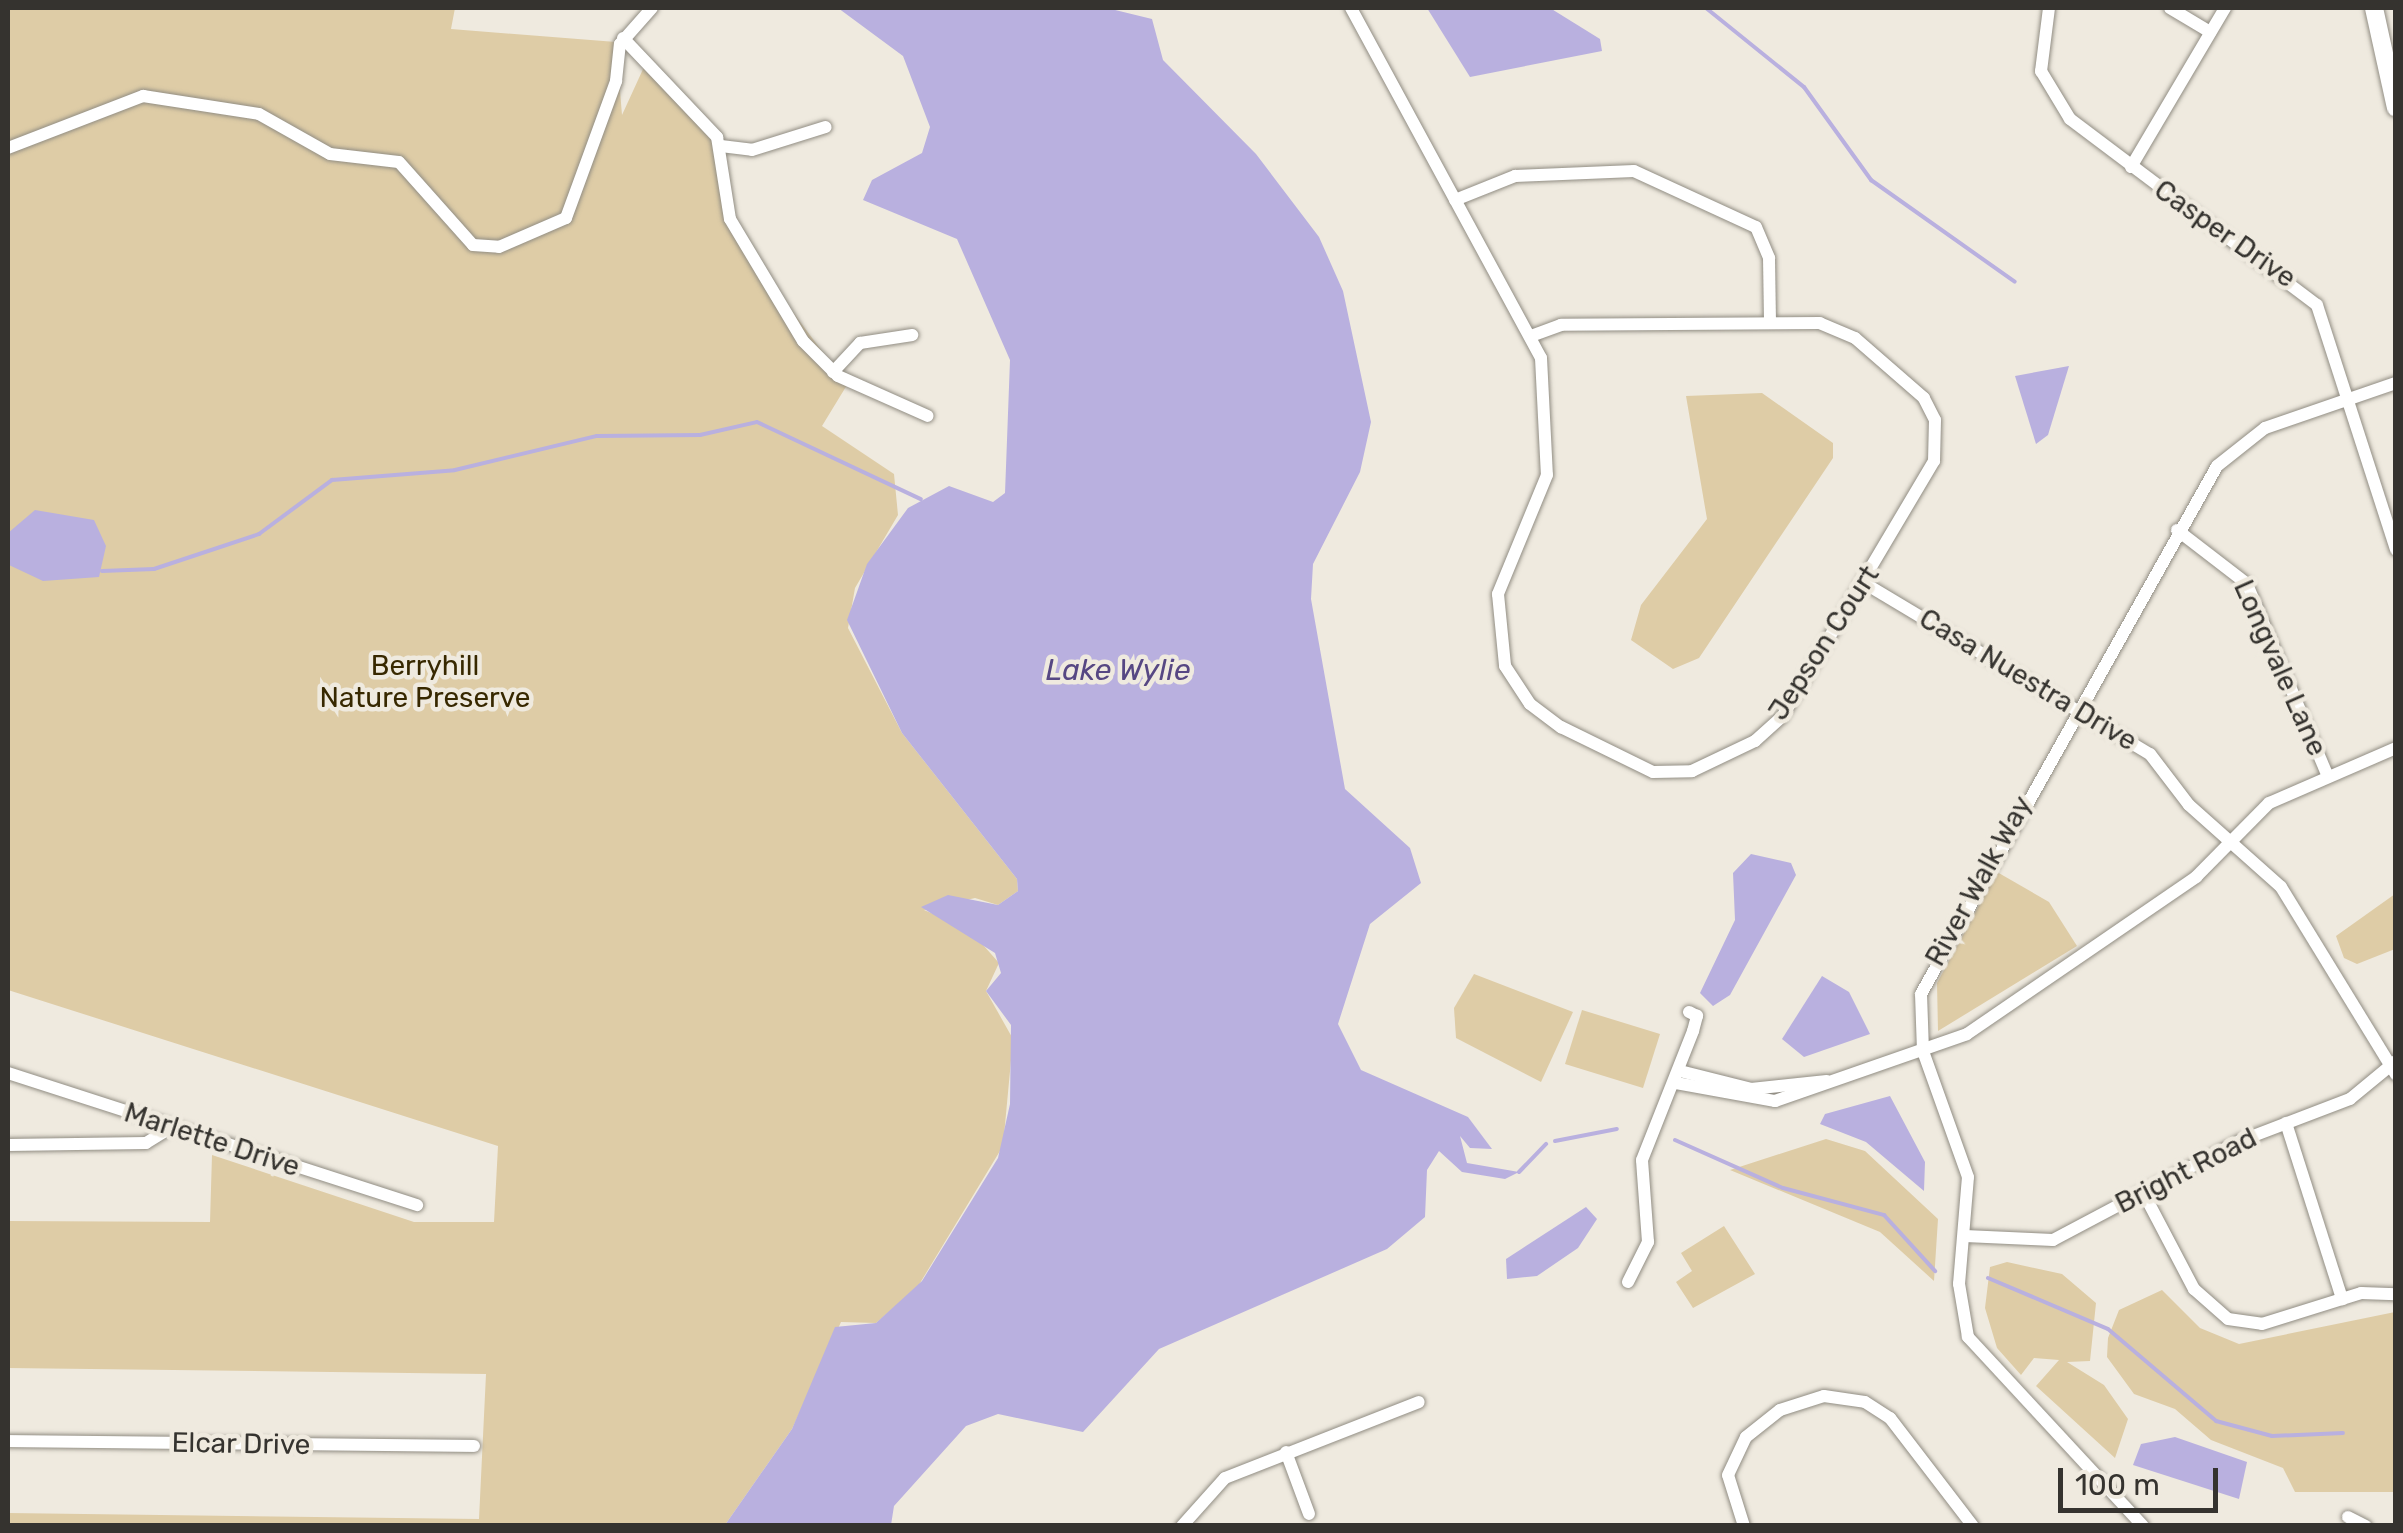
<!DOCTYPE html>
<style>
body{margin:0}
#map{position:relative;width:2403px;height:1533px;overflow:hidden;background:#efeadf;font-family:Rubik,sans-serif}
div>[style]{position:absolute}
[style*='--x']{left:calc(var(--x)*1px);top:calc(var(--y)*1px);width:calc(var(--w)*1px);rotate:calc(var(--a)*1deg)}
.green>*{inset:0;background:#decca6}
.water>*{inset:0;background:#b9b0df}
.stream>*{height:4px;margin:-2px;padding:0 2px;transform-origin:2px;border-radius:2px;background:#b9b0df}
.roads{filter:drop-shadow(0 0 2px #918d83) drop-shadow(0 0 2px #918d83)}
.street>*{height:12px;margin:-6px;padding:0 6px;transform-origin:6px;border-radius:6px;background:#fff}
.secondary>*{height:18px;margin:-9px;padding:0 9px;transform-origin:9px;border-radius:9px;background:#fff}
span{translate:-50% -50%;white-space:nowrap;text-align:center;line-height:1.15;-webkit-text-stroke:9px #efeadf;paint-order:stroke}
.street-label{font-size:28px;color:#35332f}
.park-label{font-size:28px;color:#372800}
.water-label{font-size:30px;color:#564783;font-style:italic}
.frame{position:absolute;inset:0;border:10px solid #35332f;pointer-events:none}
.scale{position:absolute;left:2058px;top:1468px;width:160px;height:45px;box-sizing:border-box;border:5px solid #35332f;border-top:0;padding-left:12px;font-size:30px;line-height:35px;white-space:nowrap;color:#35332f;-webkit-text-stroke:8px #efeadf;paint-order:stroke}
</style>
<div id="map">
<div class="green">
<div style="clip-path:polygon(8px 8px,455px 8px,451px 29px,616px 42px,622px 115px,644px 67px,716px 141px,732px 230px,847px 385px,822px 426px,894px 474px,898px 515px,855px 588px,848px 628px,902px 733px,1017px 879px,1018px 891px,998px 905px,975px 898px,924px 910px,969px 929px,999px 963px,986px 991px,1013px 1039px,1003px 1146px,917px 1288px,876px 1323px,841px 1322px,792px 1429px,725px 1525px,8px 1525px,8px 1513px,479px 1519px,486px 1374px,8px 1368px,8px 1221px,210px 1222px,212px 1155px,414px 1222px,494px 1222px,498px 1146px,8px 990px)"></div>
<div style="clip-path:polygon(1762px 393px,1833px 443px,1833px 458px,1699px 658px,1673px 669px,1631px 640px,1641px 605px,1707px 519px,1686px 396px)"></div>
<div style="clip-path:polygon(1997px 872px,2049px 902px,2077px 946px,1938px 1031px,1937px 983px)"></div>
<div style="clip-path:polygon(2395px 894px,2395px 949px,2357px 964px,2344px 958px,2336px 936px)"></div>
<div style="clip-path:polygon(1474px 974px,1573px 1012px,1541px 1082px,1456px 1038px,1454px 1008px)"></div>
<div style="clip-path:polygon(1582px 1010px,1660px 1034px,1643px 1088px,1565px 1064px)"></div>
<div style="clip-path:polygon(1826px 1139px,1865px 1151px,1938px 1219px,1934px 1281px,1880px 1232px,1730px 1170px)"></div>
<div style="clip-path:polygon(1724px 1226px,1755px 1274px,1693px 1308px,1676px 1282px,1692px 1271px,1681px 1253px)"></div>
<div style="clip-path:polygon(2007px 1262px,2062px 1274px,2096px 1303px,2090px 1361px,2067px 1362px,2104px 1385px,2128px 1419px,2115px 1458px,2036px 1386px,2059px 1360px,2034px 1358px,2021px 1375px,1997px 1348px,1985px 1308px,1990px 1267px)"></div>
<div style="clip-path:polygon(2162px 1290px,2200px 1328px,2239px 1344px,2395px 1312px,2395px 1492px,2295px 1492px,2283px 1468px,2211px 1440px,2175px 1409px,2134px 1394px,2107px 1357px,2108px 1338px,2119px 1310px)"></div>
</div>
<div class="water">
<div style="clip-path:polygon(838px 8px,1107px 8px,1152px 19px,1163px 60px,1256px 154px,1319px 237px,1343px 291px,1371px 422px,1360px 472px,1313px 564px,1311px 599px,1345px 789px,1410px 848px,1421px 883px,1370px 924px,1338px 1024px,1361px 1070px,1468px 1117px,1492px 1149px,1470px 1148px,1460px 1136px,1467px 1163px,1519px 1172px,1505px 1179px,1462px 1172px,1439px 1151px,1427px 1170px,1425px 1217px,1387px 1249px,1159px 1349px,1083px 1432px,998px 1414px,966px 1426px,894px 1506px,891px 1525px,725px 1525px,792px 1429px,835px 1327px,876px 1323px,922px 1281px,998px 1158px,1010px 1104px,1011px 1025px,986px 991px,1001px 973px,995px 953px,921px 907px,948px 895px,998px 905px,1018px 891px,1017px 879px,902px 733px,847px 620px,867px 564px,908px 508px,949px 486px,993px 502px,1005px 493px,1010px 360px,957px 239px,863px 200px,872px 180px,922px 153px,930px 127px,903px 56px)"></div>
<div style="clip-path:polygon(1427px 8px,1550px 8px,1600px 39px,1602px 51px,1470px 77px)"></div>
<div style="clip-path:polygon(2069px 366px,2048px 435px,2036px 444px,2015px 376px)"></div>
<div style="clip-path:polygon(35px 510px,94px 520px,106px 546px,99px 577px,43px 581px,9px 565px,8px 533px)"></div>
<div style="clip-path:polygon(1751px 854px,1791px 863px,1796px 875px,1730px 995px,1713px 1006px,1700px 993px,1735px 920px,1733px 873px)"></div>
<div style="clip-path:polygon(1822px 976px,1849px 992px,1870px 1034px,1804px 1057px,1782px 1039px)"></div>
<div style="clip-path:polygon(1890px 1096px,1925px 1162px,1924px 1191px,1866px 1142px,1820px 1124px,1825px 1114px)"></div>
<div style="clip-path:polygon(1586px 1207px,1597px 1219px,1578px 1248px,1537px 1276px,1507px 1279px,1506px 1259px)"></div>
<div style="clip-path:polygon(2175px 1437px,2247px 1462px,2239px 1499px,2133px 1465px,2141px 1444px)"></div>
</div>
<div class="stream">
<div style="--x:1706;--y:8;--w:126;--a:38.9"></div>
<div style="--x:1804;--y:87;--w:115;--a:54.2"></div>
<div style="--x:1871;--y:180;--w:176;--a:35.3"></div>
<div style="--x:102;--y:571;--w:52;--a:-2.2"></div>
<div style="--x:154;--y:569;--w:111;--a:-18.4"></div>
<div style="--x:259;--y:534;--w:91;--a:-36.5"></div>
<div style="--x:332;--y:480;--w:123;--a:-4.6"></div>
<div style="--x:455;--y:470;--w:146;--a:-13.5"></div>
<div style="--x:597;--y:436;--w:103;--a:-0.6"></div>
<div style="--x:700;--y:435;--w:58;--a:-12.8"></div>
<div style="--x:757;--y:422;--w:181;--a:25.2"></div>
<div style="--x:1675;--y:1140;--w:118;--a:24"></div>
<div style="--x:1783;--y:1188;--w:105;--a:15"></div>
<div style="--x:1884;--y:1215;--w:76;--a:47.7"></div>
<div style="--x:1555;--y:1141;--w:63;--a:-11"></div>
<div style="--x:1519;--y:1172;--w:39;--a:-46"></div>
<div style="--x:1988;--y:1278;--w:130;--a:23"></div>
<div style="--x:2108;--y:1329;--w:142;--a:40.4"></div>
<div style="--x:2216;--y:1421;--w:58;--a:15"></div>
<div style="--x:2272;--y:1436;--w:71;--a:-2.4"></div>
</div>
<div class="roads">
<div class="street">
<div style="--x:1351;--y:8;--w:398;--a:61.5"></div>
<div style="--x:1541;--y:358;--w:117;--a:87.1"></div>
<div style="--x:1547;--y:475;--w:129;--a:112.4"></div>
<div style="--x:1498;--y:594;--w:72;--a:84.4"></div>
<div style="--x:1505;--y:666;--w:45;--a:56.7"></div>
<div style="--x:1530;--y:704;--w:39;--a:37"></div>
<div style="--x:1561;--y:727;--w:102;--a:26.1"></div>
<div style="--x:1653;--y:772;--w:39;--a:-1"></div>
<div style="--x:1692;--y:771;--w:70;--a:-25.5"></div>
<div style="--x:1755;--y:741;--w:36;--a:-42"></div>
<div style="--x:1782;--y:717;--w:298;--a:-59.3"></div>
<div style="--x:1934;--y:461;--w:41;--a:-88.6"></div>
<div style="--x:1935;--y:420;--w:25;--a:-117"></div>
<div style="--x:1924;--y:398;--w:91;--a:-139"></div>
<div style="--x:1855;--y:338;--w:38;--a:-157"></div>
<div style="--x:1820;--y:323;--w:259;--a:179.6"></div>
<div style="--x:1561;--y:325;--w:33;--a:160"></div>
<div style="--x:2049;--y:8;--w:64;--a:97.2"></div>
<div style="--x:2041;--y:71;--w:56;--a:58.9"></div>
<div style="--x:2070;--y:119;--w:309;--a:37"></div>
<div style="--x:2317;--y:305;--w:257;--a:72.1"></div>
<div style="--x:2170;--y:8;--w:47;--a:31"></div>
<div style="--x:623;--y:38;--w:137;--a:46.5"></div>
<div style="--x:717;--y:137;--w:83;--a:81"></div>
<div style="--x:730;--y:219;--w:142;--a:59.1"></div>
<div style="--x:803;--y:341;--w:49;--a:45"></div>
<div style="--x:838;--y:376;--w:98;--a:24"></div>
<div style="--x:721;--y:146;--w:31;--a:7"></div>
<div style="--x:752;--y:150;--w:77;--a:-17.3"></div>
<div style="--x:8;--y:148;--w:145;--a:-21.1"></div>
<div style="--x:143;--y:96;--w:117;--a:8.8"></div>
<div style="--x:259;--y:114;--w:81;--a:29.4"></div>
<div style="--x:330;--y:154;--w:69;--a:6.6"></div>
<div style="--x:399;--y:162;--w:111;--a:48.3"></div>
<div style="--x:473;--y:245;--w:26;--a:4"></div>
<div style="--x:499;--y:247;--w:73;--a:-23.4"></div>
<div style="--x:566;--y:218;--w:146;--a:-69.9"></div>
<div style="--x:616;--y:81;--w:37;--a:-84"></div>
<div style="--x:620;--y:44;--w:48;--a:-48.4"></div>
<div style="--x:2131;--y:167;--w:185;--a:-59.4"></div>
<div style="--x:1455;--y:200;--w:65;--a:-21.8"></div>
<div style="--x:1515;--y:176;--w:119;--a:-2.4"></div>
<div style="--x:1634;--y:171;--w:134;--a:24.7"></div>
<div style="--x:1756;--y:227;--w:34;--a:67"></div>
<div style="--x:1769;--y:258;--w:63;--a:89.1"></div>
<div style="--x:833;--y:372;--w:40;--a:-47"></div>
<div style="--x:860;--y:343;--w:53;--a:-8.7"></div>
<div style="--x:2177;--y:530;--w:88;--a:37.6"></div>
<div style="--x:2247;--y:584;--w:209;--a:67.2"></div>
<div style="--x:1864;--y:583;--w:333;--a:30.9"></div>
<div style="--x:2150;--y:754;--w:64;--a:52.6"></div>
<div style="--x:2189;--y:805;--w:123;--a:41.7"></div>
<div style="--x:2281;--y:887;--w:220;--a:58.5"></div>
<div style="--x:1680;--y:1071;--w:73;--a:14.2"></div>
<div style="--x:1751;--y:1089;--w:76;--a:-6"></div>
<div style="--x:8;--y:1073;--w:430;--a:17.9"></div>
<div style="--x:1676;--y:1083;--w:101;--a:10.3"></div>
<div style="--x:1775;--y:1101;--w:203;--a:-19.2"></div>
<div style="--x:1967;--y:1034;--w:278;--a:-34.4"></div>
<div style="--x:2196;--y:877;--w:104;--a:-45.4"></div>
<div style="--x:2269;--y:803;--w:138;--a:-23.4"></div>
<div style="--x:2286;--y:1123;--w:185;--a:72.3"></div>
<div style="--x:8;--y:1145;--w:138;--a:-0.8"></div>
<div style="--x:146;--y:1143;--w:31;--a:-32"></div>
<div style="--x:2143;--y:1192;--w:110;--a:62.3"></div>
<div style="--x:2194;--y:1289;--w:45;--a:41.4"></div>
<div style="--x:2228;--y:1319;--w:34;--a:8"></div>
<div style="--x:2262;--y:1324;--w:104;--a:-17.4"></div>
<div style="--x:2361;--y:1293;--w:35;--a:2"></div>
<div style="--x:1965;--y:1236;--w:88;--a:2.6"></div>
<div style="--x:2053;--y:1240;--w:212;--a:-27.9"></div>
<div style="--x:2240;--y:1141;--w:118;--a:-20.9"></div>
<div style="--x:2350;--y:1099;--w:60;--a:-39.6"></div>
<div style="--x:1628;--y:1282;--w:45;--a:-63.4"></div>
<div style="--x:1648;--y:1242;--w:82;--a:-94.2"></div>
<div style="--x:1642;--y:1160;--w:139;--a:-68.4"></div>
<div style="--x:1693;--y:1031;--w:16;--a:-75"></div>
<div style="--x:1697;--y:1016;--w:9;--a:-153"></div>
<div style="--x:8;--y:1441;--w:466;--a:0.6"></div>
<div style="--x:1286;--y:1452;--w:66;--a:69.6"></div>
<div style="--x:2348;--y:1517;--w:20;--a:27"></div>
<div style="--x:1182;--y:1526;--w:64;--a:-48.1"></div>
<div style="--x:1225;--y:1478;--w:208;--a:-21.4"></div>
<div style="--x:1744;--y:1526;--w:53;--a:-107.4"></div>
<div style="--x:1728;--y:1475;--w:42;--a:-64.7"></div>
<div style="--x:1746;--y:1437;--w:43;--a:-38.5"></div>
<div style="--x:1780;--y:1410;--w:46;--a:-17.7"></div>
<div style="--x:1824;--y:1396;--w:41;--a:8.3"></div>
<div style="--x:1865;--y:1402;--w:30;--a:33"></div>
<div style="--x:1890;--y:1418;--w:136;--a:52.5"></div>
<div style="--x:2143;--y:1526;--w:258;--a:-132.8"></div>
<div style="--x:1968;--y:1337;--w:54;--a:-99.6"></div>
<div style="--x:1959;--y:1284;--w:107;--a:-85.2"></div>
<div style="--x:1968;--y:1177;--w:134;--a:-109.7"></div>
<div style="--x:1923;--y:1051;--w:57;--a:-92"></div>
<div style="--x:1921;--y:994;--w:605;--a:-60.72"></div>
<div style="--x:2217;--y:466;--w:61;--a:-38.4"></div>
<div style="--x:2265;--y:428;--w:139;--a:-19"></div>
</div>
<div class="secondary">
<div style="--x:2374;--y:8;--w:102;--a:77.6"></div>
</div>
</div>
<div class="street-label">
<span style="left:2225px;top:234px;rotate:35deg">Casper Drive</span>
<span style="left:1824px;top:643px;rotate:-57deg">Jepson Court</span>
<span style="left:2280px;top:668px;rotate:66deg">Longvale Lane</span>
<span style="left:2028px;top:680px;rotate:31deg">Casa Nuestra Drive</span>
<span style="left:1979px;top:881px;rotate:-61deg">River Walk Way</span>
<span style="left:212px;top:1140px;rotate:18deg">Marlette Drive</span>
<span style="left:2186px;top:1171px;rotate:-27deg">Bright Road</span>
<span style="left:241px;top:1444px;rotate:1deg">Elcar Drive</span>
</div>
<div class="park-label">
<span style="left:425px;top:682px">Berryhill<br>Nature Preserve</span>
</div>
<div class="water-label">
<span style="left:1118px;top:670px">Lake Wylie</span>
</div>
<div class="frame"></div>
<div class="scale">100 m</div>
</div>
